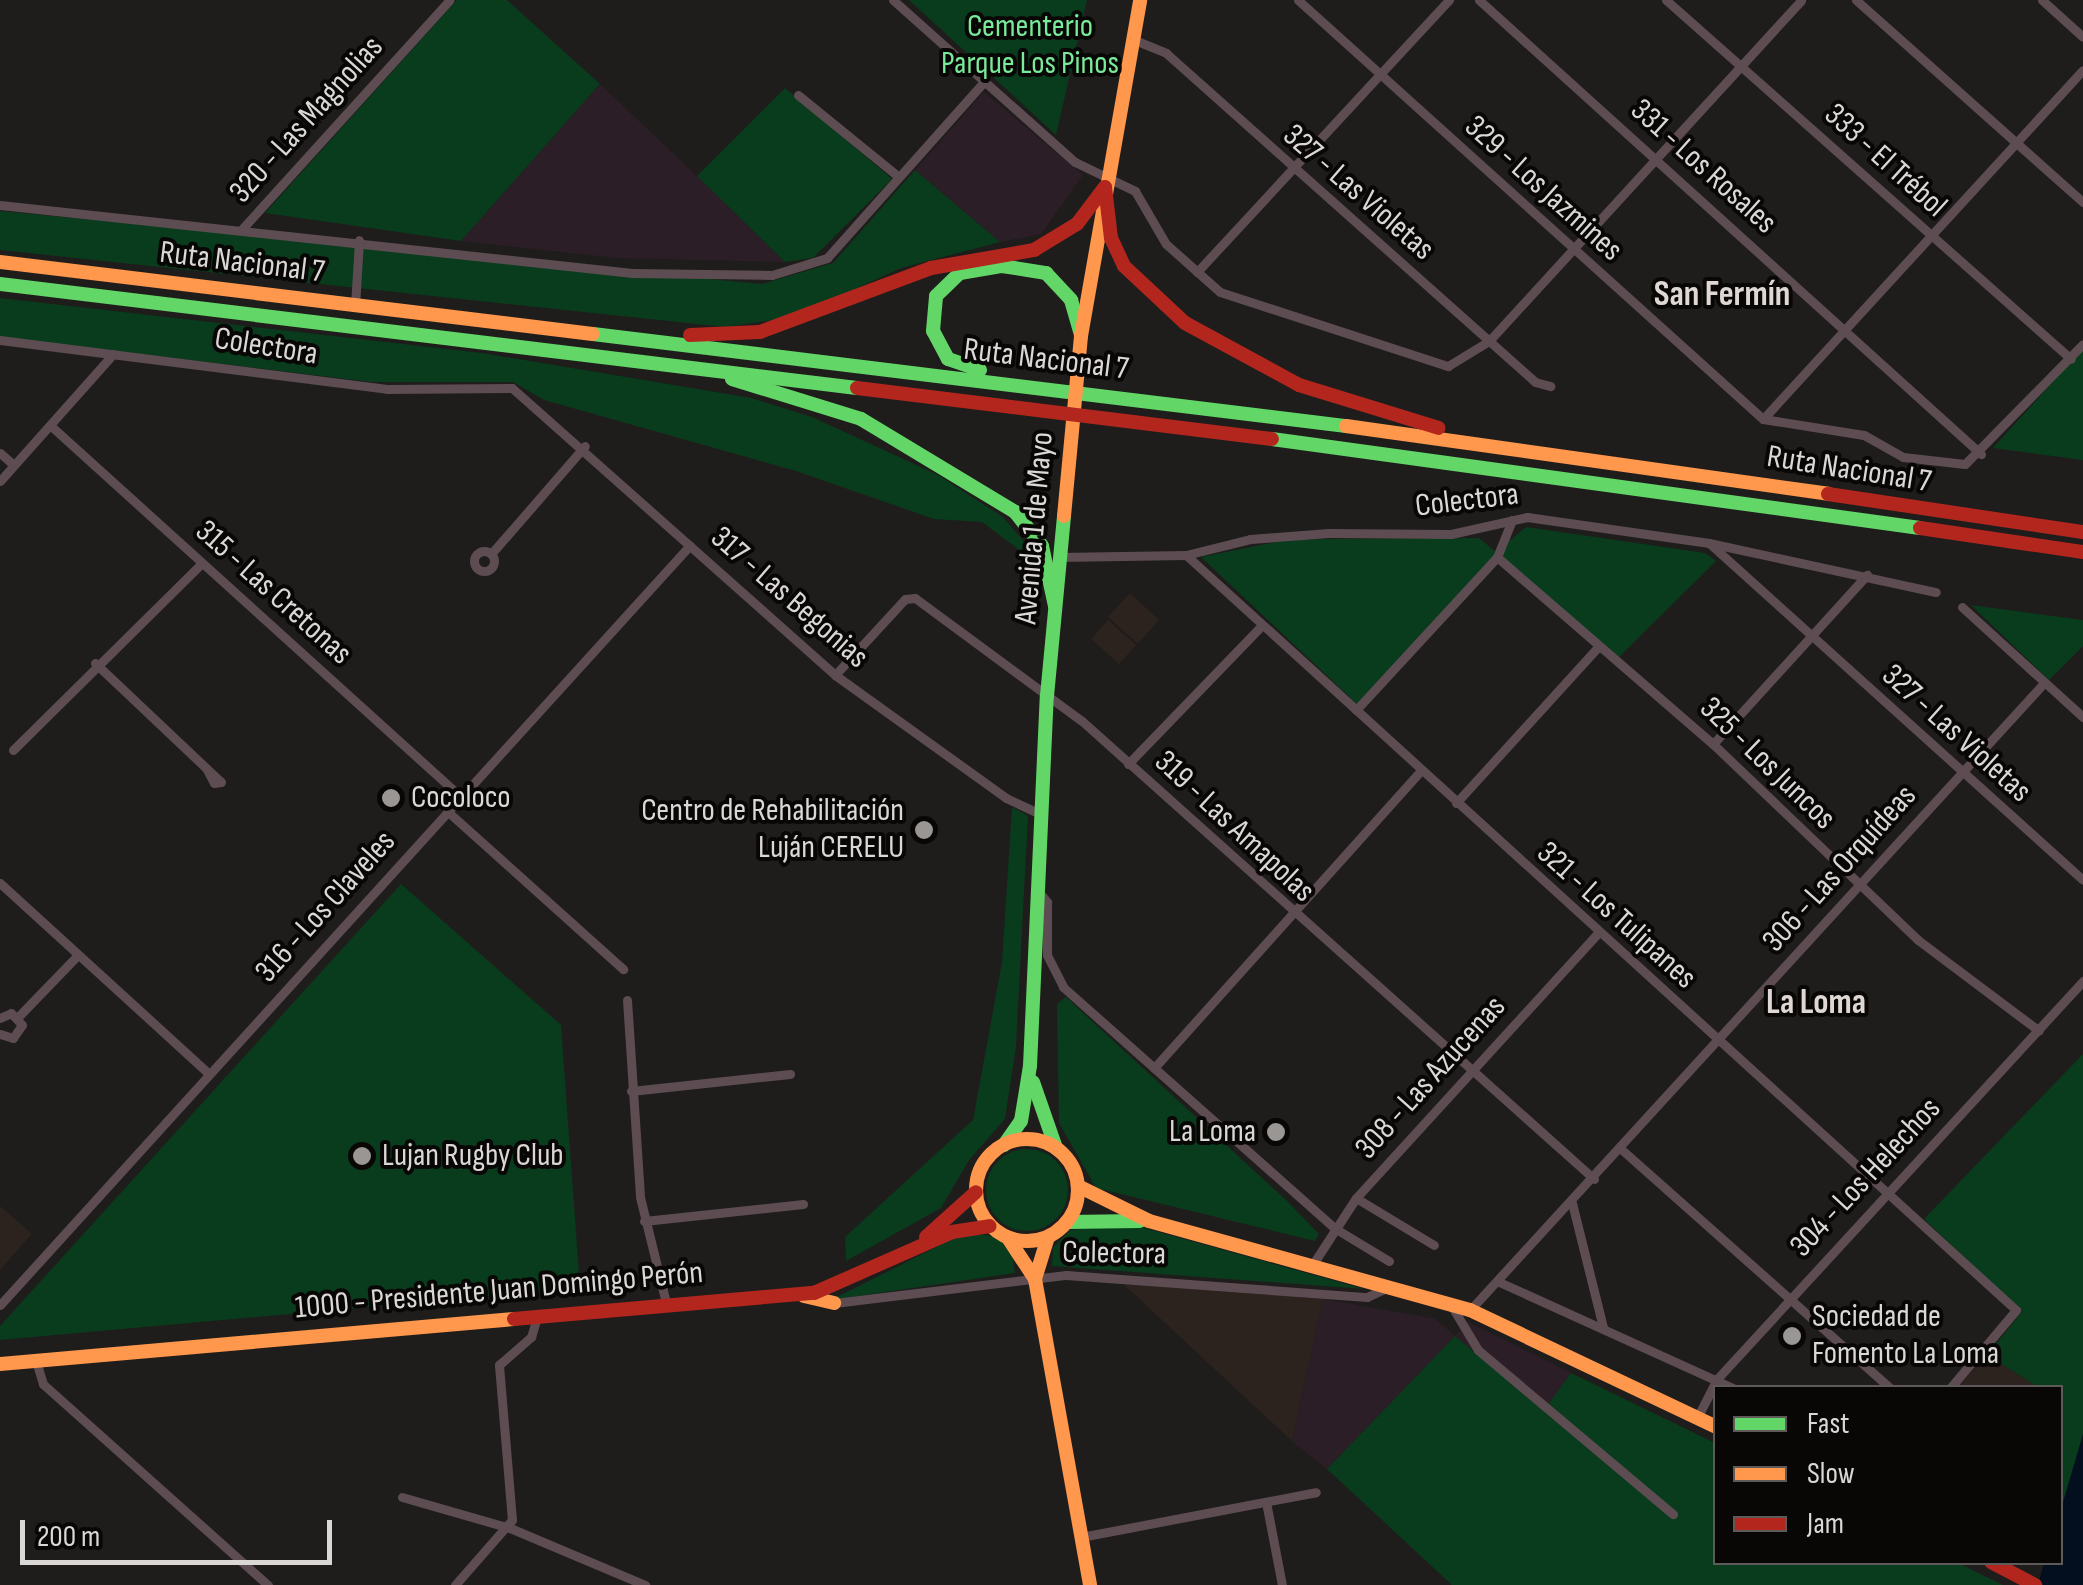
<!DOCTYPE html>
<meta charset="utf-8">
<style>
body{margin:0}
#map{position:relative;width:2083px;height:1585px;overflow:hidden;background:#1f1d1b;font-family:"Sofia Sans Condensed",sans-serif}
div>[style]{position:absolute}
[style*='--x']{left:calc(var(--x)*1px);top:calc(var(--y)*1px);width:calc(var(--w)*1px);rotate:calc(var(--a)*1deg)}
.commercial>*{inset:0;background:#2c1e26}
.built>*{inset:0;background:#2c221e}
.green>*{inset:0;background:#093b1d}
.round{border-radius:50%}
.water>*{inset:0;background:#030e1e}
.street>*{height:9px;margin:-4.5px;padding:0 4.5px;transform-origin:4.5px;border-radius:4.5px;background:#5d4c51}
.street>.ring{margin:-4.5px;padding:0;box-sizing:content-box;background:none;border:9px solid #5d4c51;border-radius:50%}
.fast>*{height:14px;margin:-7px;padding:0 7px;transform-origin:7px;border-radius:7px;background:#63d668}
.slow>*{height:14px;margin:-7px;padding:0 7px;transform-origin:7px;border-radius:7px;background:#ff974d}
.slow>.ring{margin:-7px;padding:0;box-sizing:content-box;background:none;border:14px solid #ff974d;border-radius:50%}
.jam>*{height:14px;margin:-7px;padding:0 7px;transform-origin:7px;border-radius:7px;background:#b3261e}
.dots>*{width:28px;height:28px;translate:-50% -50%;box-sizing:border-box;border:5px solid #090706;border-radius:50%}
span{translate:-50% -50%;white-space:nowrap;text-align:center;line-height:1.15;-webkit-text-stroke:8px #090706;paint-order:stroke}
.park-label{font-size:32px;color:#79e99a}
.street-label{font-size:32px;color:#dad7d5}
.poi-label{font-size:32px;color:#dad7d5}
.left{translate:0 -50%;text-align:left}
.right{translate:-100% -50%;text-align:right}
.neighbourhood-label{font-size:35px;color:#ded7d3;font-weight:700}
.legend{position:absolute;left:1713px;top:1385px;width:350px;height:180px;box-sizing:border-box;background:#090706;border:2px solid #5d5a59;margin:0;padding:12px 18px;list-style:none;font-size:30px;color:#dad7d5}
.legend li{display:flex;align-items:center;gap:20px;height:50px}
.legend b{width:50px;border:2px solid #5d5a59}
.scale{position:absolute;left:20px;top:1520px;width:312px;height:45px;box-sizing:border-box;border:5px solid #dad7d5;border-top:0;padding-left:12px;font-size:30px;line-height:35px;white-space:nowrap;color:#dad7d5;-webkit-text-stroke:8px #090706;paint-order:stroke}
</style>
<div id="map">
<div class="commercial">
<div style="clip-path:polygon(600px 84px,697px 176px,785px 262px,617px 258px,461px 241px)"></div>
<div style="clip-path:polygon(984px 92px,1083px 175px,1041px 234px,1000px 242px,915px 170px)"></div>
<div style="clip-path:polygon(1323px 1299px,1435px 1319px,1455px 1336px,1468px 1322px,1571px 1373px,1544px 1411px,1455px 1336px,1327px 1469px,1292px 1441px)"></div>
</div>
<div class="built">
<div style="clip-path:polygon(1130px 593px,1159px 620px,1138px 644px,1108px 617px)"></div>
<div style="clip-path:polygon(1108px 620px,1136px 645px,1119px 664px,1091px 639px)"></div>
<div style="clip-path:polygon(0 1206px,32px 1234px,0 1270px)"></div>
<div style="clip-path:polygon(1120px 1281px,1323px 1299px,1292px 1441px)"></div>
<div style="clip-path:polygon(1987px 1355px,2038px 1387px,1957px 1387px)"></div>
</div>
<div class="green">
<div style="clip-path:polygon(457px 0,507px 0,600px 84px,461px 241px,265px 213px)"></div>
<div style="clip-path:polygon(909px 0,1087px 0,1056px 135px)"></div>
<div style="clip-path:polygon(785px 88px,892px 179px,813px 258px,785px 262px,697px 176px)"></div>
<div style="clip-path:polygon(915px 170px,1000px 242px,901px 268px,794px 317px,725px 327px,0 250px,0 211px,762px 284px,833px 263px)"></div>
<div style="clip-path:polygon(0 298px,482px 353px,751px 398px,812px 417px,938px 475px,1003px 517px,1031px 550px,1026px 555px,982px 522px,934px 519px,796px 471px,544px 400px,513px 382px,371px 382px,0 337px)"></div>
<div style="clip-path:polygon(2083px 351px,2083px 460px,1993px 448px,2060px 374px)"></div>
<div style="clip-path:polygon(1526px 527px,1705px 553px,1716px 561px,1619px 657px,1496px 553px,1357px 704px,1201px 557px,1286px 540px,1334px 539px,1479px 538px,1496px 552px)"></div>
<div style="clip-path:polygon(1971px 605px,2083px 620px,2083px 646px,2049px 680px)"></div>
<div style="clip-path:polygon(1012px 807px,1028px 816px,1016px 1046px,1005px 1119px,969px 1160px,941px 1208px,846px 1261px,845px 1237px,973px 1120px,1002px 962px)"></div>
<div style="clip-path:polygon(401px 884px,561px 1025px,580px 1288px,0 1340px,0 1326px)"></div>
<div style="clip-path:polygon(1066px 997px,1287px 1201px,1319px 1234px,1315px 1241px,1096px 1188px,1059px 1123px,1057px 1004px)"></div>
<div style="clip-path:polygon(2083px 1054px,2083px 1548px,2060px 1562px,2060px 1388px,2038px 1387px,1987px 1355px,2022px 1312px,1924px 1219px)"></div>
<div class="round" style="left:986px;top:1149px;width:82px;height:82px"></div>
<div style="clip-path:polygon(1119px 1224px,1144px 1228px,1364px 1289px,1052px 1266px,1053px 1248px,1070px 1230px)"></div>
<div style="clip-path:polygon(964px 1233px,997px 1236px,1012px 1254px,1015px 1273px,831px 1300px)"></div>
<div style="clip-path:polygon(1455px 1336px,1544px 1410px,1571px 1373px,1715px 1443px,1716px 1562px,1958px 1563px,2003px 1585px,1452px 1585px,1327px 1469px)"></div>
</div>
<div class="water">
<div style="clip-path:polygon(2083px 1434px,2083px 1585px,2038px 1585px,2044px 1563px,2060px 1562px,2061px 1509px)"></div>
</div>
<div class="street">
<div style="--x:893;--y:0;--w:244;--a:41.7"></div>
<div style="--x:1075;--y:162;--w:67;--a:25.8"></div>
<div style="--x:1135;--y:191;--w:61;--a:59.7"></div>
<div style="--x:1166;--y:244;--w:72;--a:41.6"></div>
<div style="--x:1220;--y:292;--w:240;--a:18"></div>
<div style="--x:1448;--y:366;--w:48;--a:-31.4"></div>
<div style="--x:1489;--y:341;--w:462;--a:-47.5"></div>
<div style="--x:1298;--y:0;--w:626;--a:42.02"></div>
<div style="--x:1763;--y:419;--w:102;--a:9"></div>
<div style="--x:1864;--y:435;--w:45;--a:29.4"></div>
<div style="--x:1903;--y:457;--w:62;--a:6.4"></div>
<div style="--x:1965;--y:464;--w:168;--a:-45.5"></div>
<div style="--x:1479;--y:0;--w:677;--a:42.13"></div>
<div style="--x:1666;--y:0;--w:541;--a:41.55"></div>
<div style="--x:1856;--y:0;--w:304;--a:41.7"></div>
<div style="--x:2042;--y:0;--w:55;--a:42.1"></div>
<div style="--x:1132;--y:39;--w:37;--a:22"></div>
<div style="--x:1166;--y:53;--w:494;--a:41.7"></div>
<div style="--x:1535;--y:382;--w:16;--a:15"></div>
<div style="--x:798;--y:95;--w:130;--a:39.1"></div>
<div style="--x:0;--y:205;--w:636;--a:6.14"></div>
<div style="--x:632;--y:273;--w:140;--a:0.8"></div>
<div style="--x:772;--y:275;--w:58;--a:-17.2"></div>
<div style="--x:827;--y:258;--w:234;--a:-48.3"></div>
<div style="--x:242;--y:229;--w:309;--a:-47.8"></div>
<div style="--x:1197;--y:272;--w:371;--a:-47.2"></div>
<div style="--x:355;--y:306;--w:66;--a:-86.5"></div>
<div style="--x:0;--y:340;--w:390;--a:7.2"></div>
<div style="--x:387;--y:389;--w:125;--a:-0.5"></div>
<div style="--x:512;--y:388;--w:432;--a:41.6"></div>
<div style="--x:835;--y:675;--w:211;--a:35.7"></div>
<div style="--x:1006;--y:798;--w:38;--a:25"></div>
<div style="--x:1763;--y:419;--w:473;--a:-47.5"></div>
<div style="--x:51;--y:426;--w:553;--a:42.14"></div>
<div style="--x:0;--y:453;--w:18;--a:41"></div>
<div style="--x:0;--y:481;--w:170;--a:-48.3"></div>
<div style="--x:1512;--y:520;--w:40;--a:112"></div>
<div style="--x:1497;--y:557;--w:286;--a:40.9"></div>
<div style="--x:1713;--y:744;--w:284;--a:43.7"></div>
<div style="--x:1918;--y:940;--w:151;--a:36.9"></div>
<div style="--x:1709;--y:543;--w:503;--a:42.02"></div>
<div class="ring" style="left:474px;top:551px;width:11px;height:11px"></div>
<div style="--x:491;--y:554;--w:143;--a:-49"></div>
<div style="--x:1186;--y:555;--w:1122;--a:42.29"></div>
<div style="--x:2016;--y:1310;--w:102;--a:130.2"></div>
<div style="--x:1059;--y:557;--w:127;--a:-0.9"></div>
<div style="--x:1186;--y:555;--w:66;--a:-14"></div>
<div style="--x:1250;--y:539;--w:79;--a:-4.3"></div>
<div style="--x:1329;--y:533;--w:122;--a:0.5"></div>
<div style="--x:1451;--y:534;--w:78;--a:-12.6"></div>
<div style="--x:1527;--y:517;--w:184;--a:8.1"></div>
<div style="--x:1709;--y:543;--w:232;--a:12.2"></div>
<div style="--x:1962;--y:607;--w:164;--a:42.3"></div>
<div style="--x:95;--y:663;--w:173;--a:43.4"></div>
<div style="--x:221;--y:782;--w:7;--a:172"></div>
<div style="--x:214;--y:783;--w:17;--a:-118"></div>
<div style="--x:835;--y:675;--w:103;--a:-47.4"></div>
<div style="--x:905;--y:599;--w:10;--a:-6"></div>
<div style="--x:915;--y:598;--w:207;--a:36.4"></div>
<div style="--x:1082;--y:721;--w:687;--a:41.81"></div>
<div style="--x:1356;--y:710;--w:208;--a:-47.3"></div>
<div style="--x:1713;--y:744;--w:229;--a:-47.7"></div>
<div style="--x:13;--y:750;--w:266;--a:-44.7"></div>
<div style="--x:1128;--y:764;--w:193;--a:-46"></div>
<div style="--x:1456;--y:803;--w:212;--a:-47.7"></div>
<div style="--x:447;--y:811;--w:237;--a:41.9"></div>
<div style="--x:0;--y:883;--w:283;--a:42.4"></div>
<div style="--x:1037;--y:890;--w:16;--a:50"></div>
<div style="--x:1047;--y:902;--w:53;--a:90"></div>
<div style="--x:1047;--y:955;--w:36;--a:63"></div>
<div style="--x:1063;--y:987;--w:365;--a:41.6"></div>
<div style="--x:1336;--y:1229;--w:62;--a:31.1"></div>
<div style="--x:627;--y:1000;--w:197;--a:86.2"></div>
<div style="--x:640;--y:1197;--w:109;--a:76.2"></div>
<div style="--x:18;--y:1017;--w:85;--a:-46"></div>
<div style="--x:0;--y:1018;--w:12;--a:-24"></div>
<div style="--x:11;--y:1013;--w:16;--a:47"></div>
<div style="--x:22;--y:1025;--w:16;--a:125"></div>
<div style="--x:13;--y:1038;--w:14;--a:-163"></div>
<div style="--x:1154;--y:1068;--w:398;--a:-48.1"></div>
<div style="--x:631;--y:1091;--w:160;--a:-6.1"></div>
<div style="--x:1621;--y:1149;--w:360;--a:41.6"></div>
<div style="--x:1356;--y:1198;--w:91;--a:31.1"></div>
<div style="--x:1572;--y:1203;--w:128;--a:76"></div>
<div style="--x:644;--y:1221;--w:160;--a:-6.1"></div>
<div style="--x:1313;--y:1264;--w:79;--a:-56.9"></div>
<div style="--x:1356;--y:1198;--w:357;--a:-47.6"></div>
<div style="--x:1497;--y:1281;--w:259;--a:24.4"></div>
<div style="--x:834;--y:1303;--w:234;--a:-6.9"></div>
<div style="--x:1066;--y:1275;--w:302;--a:4.2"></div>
<div style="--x:1367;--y:1297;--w:21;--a:-25"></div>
<div style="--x:0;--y:1305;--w:1026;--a:-47.76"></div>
<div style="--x:1451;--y:1305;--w:52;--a:59"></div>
<div style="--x:1478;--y:1350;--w:255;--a:40.1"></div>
<div style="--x:1470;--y:1310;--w:850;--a:-47.53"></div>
<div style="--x:36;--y:1361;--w:24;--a:73"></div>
<div style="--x:43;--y:1384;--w:302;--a:41.8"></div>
<div style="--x:1697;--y:1418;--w:44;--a:-62.9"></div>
<div style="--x:1717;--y:1379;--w:541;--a:-47.4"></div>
<div style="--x:402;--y:1497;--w:112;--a:16"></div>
<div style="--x:510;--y:1528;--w:147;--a:22.9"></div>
<div style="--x:1266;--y:1502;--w:85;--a:79.1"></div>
<div style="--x:1081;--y:1537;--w:239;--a:-10.8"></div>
<div style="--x:455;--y:1585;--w:86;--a:-48.8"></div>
<div style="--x:512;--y:1520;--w:156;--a:-94.8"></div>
<div style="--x:499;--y:1365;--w:43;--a:-41.2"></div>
<div style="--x:531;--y:1337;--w:24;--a:-73"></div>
</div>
<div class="fast">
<div style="--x:0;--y:284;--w:863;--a:6.92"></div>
<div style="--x:593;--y:334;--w:759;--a:6.97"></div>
<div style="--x:980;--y:370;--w:34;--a:-161"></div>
<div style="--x:948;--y:359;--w:32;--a:-118"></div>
<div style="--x:933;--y:331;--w:35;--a:-85"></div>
<div style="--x:936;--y:296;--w:33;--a:-44"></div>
<div style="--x:960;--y:273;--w:43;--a:-9.5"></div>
<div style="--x:1002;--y:266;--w:45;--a:9"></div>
<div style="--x:1046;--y:273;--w:37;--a:47"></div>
<div style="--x:1071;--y:300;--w:37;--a:74"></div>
<div style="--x:732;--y:379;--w:135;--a:17.2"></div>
<div style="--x:861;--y:419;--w:180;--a:31.1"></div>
<div style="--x:1015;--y:512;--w:43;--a:51.5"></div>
<div style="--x:1042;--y:546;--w:61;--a:77.8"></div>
<div style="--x:1272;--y:439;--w:654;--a:7.82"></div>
<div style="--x:1033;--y:1082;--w:70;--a:70.8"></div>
<div style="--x:1004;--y:1145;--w:29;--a:-55"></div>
<div style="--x:1021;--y:1121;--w:56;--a:-80.7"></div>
<div style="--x:1030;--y:1066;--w:370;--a:-87.4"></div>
<div style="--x:1047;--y:696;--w:181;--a:-84.6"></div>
<div style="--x:1067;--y:1222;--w:73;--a:-0.8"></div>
</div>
<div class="slow">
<div style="--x:0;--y:262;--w:597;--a:6.92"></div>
<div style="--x:1346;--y:426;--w:487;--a:8"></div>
<div style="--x:1064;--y:516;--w:181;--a:-84.6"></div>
<div style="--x:1081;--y:336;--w:341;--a:-80"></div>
<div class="ring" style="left:976px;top:1139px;width:88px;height:88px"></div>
<div style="--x:1078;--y:1186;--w:79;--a:26.2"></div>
<div style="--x:1149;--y:1221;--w:333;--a:15.5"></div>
<div style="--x:1470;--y:1310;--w:272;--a:25.4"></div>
<div style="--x:1008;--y:1238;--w:49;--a:56.6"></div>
<div style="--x:1035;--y:1279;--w:311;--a:79.8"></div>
<div style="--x:1035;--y:1279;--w:44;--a:-72.8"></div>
<div style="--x:804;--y:1296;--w:31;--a:13"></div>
<div style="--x:0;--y:1364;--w:516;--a:-5"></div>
</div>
<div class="jam">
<div style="--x:1105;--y:187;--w:51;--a:83.3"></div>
<div style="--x:1111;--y:238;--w:31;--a:65"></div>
<div style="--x:1124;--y:266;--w:83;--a:43.1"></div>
<div style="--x:1185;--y:323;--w:130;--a:28.5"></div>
<div style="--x:1299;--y:385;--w:146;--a:17.1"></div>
<div style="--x:690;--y:335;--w:70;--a:-2.5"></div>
<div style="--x:760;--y:332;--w:183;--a:-20.5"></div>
<div style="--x:931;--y:268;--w:105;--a:-9.9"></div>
<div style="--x:1034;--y:250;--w:50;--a:-31.2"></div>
<div style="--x:1077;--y:224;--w:46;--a:-52.9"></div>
<div style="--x:857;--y:388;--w:418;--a:7"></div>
<div style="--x:1828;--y:494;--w:258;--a:8.5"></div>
<div style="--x:1920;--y:528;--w:165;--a:8.4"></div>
<div style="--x:926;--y:1237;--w:67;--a:-42"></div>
<div style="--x:514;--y:1319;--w:301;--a:-5"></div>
<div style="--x:814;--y:1293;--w:151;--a:-23.8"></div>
<div style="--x:952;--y:1232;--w:38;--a:-9"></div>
<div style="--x:1991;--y:1562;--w:50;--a:27.6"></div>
</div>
<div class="dots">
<div style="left:391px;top:798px;background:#999694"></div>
<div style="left:924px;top:830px;background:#999694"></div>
<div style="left:1276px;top:1132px;background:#999694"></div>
<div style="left:362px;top:1156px;background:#999694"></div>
<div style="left:1792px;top:1336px;background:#999694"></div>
</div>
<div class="park-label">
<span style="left:1030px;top:46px">Cementerio<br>Parque Los Pinos</span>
</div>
<div class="street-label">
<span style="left:307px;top:120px;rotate:-48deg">320 - Las Magnolias</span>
<span style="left:1885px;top:161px;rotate:42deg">333 - El Trébol</span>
<span style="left:1703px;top:167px;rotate:42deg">331 - Los Rosales</span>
<span style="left:1543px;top:189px;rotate:42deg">329 - Los Jazmines</span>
<span style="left:1358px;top:193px;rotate:41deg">327 - Las Violetas</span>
<span style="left:242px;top:263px;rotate:7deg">Ruta Nacional 7</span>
<span style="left:266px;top:347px;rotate:9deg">Colectora</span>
<span style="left:1046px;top:360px;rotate:7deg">Ruta Nacional 7</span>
<span style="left:1849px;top:470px;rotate:9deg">Ruta Nacional 7</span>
<span style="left:1467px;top:501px;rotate:-7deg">Colectora</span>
<span style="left:1035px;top:528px;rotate:-85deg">Avenida 1 de Mayo</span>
<span style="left:273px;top:593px;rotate:42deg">315 - Las Cretonas</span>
<span style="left:789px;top:598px;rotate:41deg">317 - Las Begonias</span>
<span style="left:1956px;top:734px;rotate:42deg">327 - Las Violetas</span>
<span style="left:1767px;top:764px;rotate:44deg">325 - Los Juncos</span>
<span style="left:1234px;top:827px;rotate:43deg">319 - Las Amapolas</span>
<span style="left:1840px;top:869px;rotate:-48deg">306 - Las Orquídeas</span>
<span style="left:326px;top:907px;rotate:-48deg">316 - Los Claveles</span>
<span style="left:1616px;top:916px;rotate:42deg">321 - Los Tulipanes</span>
<span style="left:1431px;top:1078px;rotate:-48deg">308 - Las Azucenas</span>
<span style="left:1866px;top:1178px;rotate:-47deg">304 - Los Helechos</span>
<span style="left:1114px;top:1254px;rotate:1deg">Colectora</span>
<span style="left:499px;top:1291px;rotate:-5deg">1000 - Presidente Juan Domingo Perón</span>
</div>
<div class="poi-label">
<span class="left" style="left:411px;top:798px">Cocoloco</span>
<span class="right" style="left:904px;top:830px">Centro de Rehabilitación<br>Luján CERELU</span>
<span class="right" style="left:1256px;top:1132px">La Loma</span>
<span class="left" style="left:382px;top:1156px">Lujan Rugby Club</span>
<span class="left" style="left:1812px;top:1336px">Sociedad de<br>Fomento La Loma</span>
</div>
<div class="neighbourhood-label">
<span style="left:1722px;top:295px">San Fermín</span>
<span style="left:1816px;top:1003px">La Loma</span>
</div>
<ul class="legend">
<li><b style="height:12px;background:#63d668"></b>Fast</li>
<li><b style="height:12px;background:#ff974d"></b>Slow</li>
<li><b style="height:12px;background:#b3261e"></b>Jam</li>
</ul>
<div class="scale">200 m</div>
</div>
